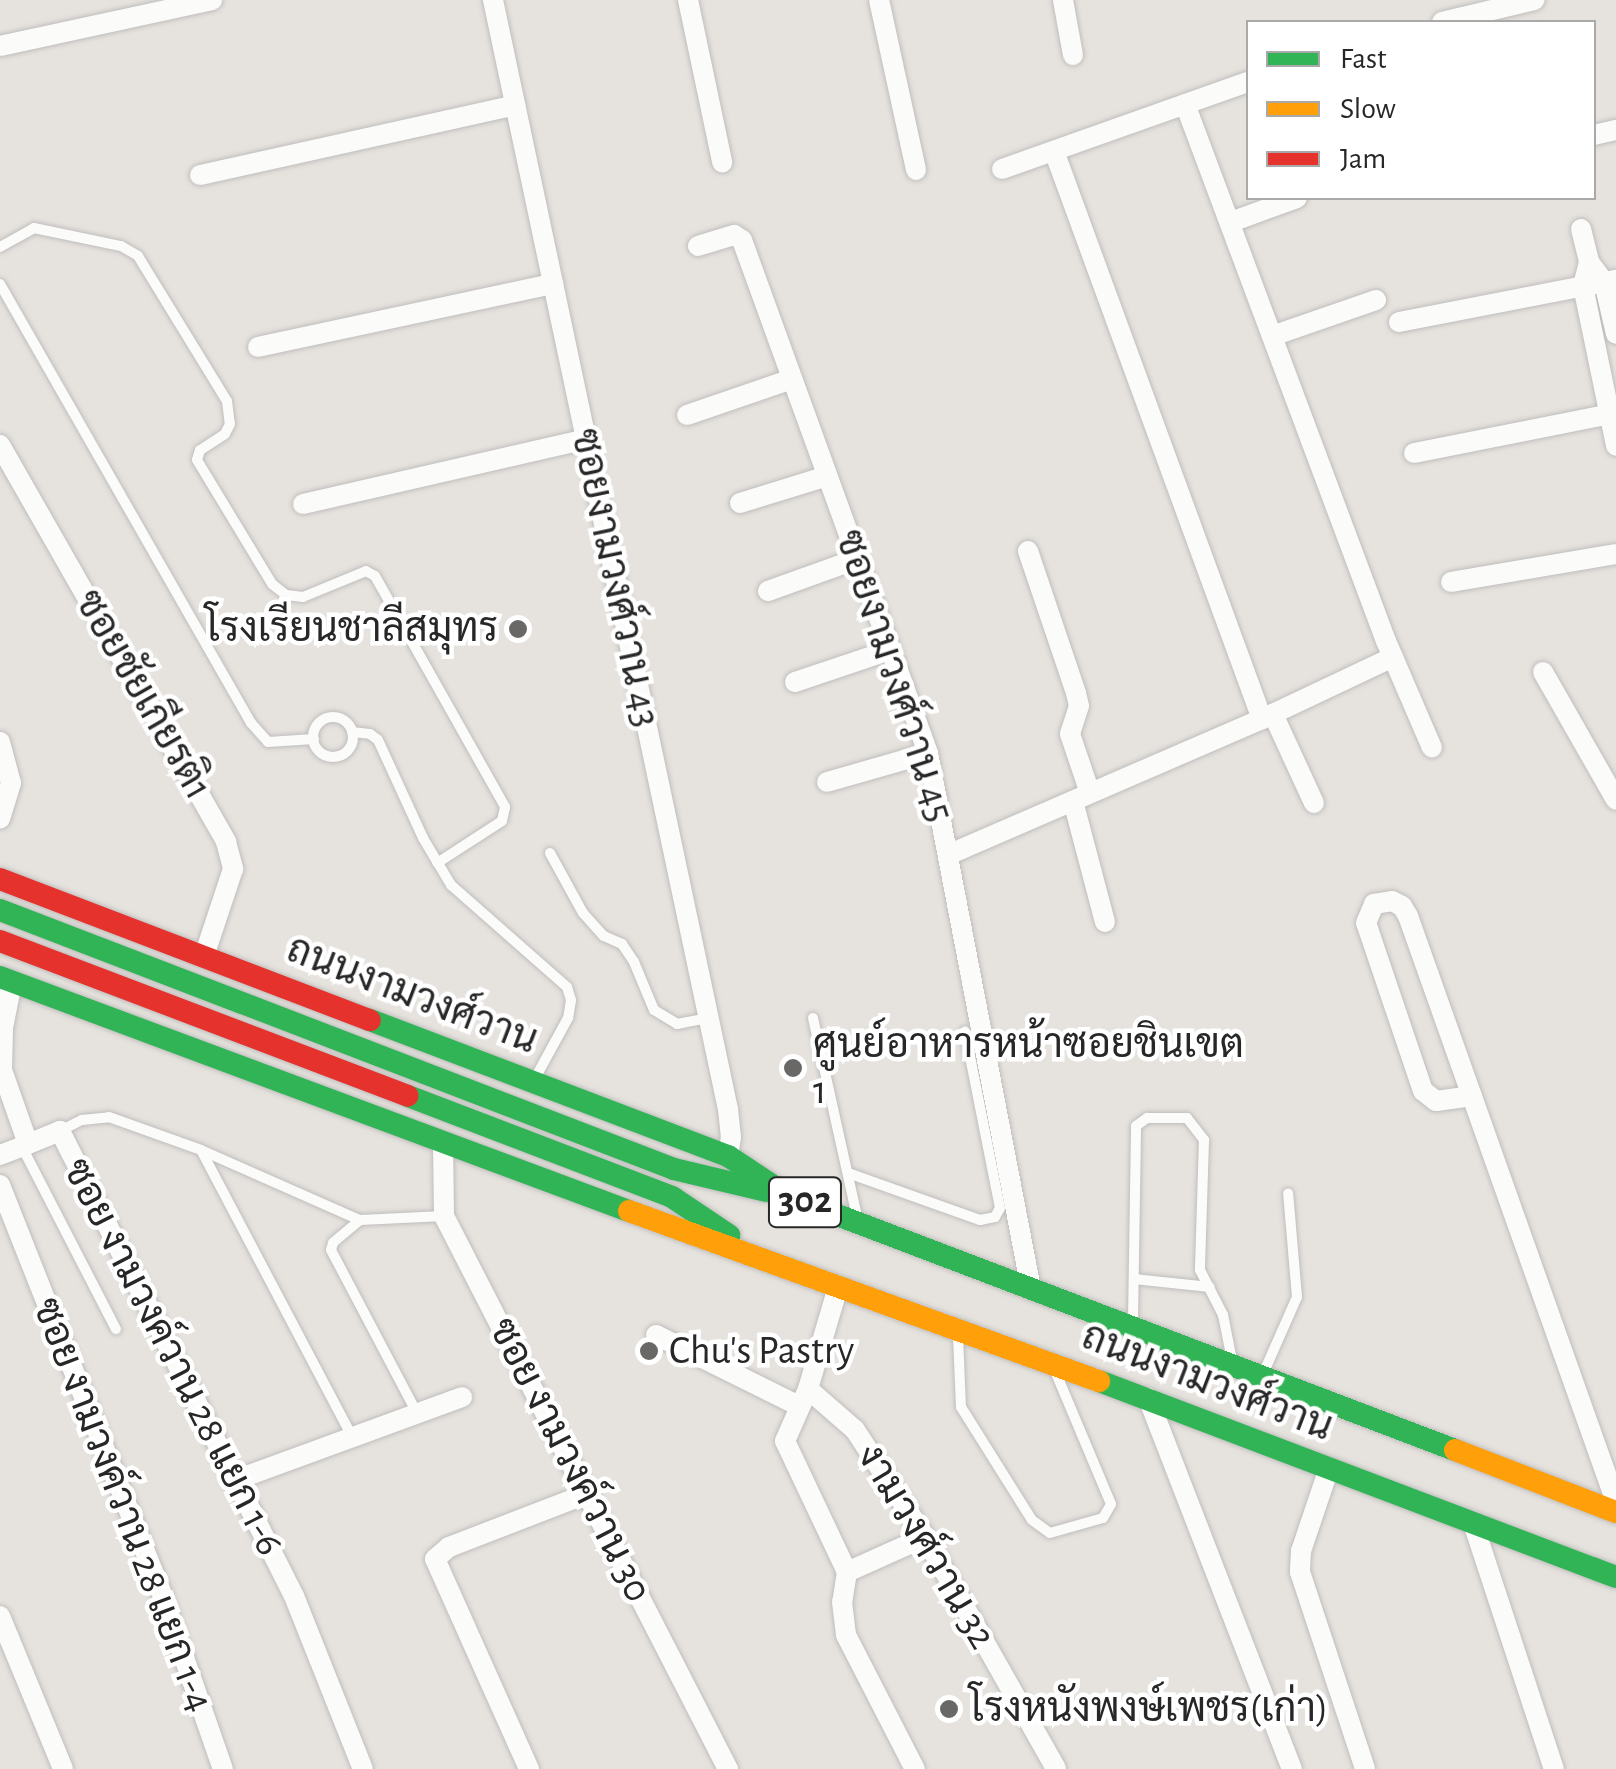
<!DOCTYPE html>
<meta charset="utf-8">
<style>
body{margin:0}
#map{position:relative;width:1616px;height:1769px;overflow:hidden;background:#e6e2dd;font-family:"Alegreya Sans",Sarabun,sans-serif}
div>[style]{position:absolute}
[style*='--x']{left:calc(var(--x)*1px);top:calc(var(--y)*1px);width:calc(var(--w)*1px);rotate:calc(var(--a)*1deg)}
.roads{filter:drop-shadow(0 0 2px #bfbebe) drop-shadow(0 0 2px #bfbebe)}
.lane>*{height:10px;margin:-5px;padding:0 5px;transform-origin:5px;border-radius:5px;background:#fbfbfa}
.lane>.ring{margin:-5px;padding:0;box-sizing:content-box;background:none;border:10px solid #fbfbfa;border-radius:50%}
.street>*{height:20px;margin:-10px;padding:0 10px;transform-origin:10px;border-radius:10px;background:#fbfbfa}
.fast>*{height:22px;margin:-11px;padding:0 11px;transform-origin:11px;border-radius:11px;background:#30b455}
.slow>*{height:22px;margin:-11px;padding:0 11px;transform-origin:11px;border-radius:11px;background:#ff9f0a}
.jam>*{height:22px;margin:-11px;padding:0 11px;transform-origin:11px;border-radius:11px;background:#e5322d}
.dots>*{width:28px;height:28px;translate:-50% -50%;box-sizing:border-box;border:5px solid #fff;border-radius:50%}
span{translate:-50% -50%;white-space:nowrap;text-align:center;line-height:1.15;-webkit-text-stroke:9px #fff;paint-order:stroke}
.shield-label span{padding:2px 8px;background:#fff;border:2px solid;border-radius:8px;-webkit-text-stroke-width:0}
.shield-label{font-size:38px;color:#272727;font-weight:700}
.street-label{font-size:40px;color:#272727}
.poi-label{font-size:40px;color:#272727}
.right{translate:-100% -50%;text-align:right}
.left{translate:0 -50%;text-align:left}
.legend{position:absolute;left:1246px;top:20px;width:350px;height:180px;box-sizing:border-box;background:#fff;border:2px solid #a9a9a9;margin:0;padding:12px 18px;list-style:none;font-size:30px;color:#272727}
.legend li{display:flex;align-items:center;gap:20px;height:50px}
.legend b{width:50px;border:2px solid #a9a9a9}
</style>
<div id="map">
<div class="roads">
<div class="lane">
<div style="--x:0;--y:247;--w:39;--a:-29"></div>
<div style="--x:34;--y:228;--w:89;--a:11.7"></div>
<div style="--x:121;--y:246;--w:20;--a:30"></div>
<div style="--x:138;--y:256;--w:170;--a:58.5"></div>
<div style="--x:227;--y:401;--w:23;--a:83"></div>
<div style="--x:230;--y:424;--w:11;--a:117"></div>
<div style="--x:225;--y:434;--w:30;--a:147"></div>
<div style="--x:200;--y:450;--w:10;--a:107"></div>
<div style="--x:197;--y:460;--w:145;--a:58.8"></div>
<div style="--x:272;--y:584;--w:18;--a:38"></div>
<div style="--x:286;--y:595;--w:17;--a:7"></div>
<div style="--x:303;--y:597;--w:68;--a:-22.4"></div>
<div style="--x:366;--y:571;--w:10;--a:29"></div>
<div style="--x:375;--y:576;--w:265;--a:60.6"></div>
<div style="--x:505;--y:807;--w:14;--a:102"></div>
<div style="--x:502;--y:821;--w:77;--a:147.1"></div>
<div style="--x:0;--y:284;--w:506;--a:60.24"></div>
<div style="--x:251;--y:723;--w:25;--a:48"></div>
<div style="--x:268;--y:742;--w:46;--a:-3.7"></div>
<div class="ring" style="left:313px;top:717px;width:30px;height:30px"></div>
<div style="--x:352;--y:732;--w:18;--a:6"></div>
<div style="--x:370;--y:734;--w:10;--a:37"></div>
<div style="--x:378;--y:740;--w:108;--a:65.3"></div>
<div style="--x:423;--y:838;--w:55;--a:59.2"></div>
<div style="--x:451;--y:885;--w:154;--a:41.3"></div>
<div style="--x:567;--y:987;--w:14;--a:73"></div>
<div style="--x:571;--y:1000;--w:18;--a:99"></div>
<div style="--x:568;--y:1018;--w:71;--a:118.7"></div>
<div style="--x:550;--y:853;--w:68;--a:61.2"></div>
<div style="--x:583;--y:913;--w:31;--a:48"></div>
<div style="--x:604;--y:936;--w:20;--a:24"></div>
<div style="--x:622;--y:944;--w:22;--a:56"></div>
<div style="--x:634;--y:962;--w:52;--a:67.4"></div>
<div style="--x:654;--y:1010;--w:27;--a:31"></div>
<div style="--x:677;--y:1024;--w:32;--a:-11"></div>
<div style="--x:813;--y:1018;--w:204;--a:77.5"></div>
<div style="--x:60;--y:1131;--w:25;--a:-27"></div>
<div style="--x:82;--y:1120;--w:27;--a:-6"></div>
<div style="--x:109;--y:1117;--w:98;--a:19.7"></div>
<div style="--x:201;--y:1150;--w:174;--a:23.8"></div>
<div style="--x:360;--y:1220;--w:84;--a:-2.7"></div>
<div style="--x:22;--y:1147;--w:205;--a:62.7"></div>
<div style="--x:201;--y:1150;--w:324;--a:62.2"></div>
<div style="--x:848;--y:1173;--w:140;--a:19.6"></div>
<div style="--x:980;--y:1220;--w:15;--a:-11"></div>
<div style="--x:995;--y:1217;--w:10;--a:-61"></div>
<div style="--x:1000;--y:1208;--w:180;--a:-101.2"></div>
<div style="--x:360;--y:1220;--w:35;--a:140"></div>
<div style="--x:333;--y:1243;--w:7;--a:106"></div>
<div style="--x:331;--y:1250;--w:184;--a:62.2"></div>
<div style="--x:1134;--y:1279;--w:76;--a:6"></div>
<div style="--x:1133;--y:1321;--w:195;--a:-89.1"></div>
<div style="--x:1136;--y:1126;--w:14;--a:-36"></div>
<div style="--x:1147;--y:1118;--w:40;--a:0"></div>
<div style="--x:1187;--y:1118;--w:28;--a:52"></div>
<div style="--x:1204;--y:1140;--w:130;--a:91.8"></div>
<div style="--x:1200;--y:1270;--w:51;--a:62.9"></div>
<div style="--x:1223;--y:1315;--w:46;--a:78.7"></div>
<div style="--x:958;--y:1336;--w:71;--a:87.6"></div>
<div style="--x:961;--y:1407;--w:133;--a:57.9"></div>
<div style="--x:1032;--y:1520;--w:22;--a:36"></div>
<div style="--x:1050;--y:1533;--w:55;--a:-15.8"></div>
<div style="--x:1103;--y:1518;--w:16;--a:-60"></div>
<div style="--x:1111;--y:1504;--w:144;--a:-112.8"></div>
<div style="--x:1263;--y:1374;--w:84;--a:-66.2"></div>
<div style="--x:1297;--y:1297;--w:104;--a:-94.9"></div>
</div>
<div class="street">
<div style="--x:493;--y:0;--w:1134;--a:78.04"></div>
<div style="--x:728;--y:1109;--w:28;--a:84"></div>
<div style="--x:731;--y:1137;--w:19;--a:99"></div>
<div style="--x:688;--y:0;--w:166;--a:78.1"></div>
<div style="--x:879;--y:0;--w:174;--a:77.7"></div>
<div style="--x:1063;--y:0;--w:56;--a:79.7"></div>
<div style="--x:1442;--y:22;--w:95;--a:-13.4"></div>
<div style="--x:0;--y:46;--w:217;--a:-12.2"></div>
<div style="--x:1185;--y:104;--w:573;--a:69.48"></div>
<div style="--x:1386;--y:641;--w:116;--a:66.7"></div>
<div style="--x:1594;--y:135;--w:23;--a:-13"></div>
<div style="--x:1054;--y:151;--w:605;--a:69.89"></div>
<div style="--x:1002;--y:169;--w:261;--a:-19.5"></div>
<div style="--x:200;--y:175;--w:323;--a:-12.5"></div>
<div style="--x:1231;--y:222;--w:70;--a:-20"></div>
<div style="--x:1581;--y:229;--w:34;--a:76"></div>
<div style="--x:1589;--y:262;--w:25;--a:53"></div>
<div style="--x:1604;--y:282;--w:53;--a:77"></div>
<div style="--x:698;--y:246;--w:38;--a:-17"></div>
<div style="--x:734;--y:235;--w:9;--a:32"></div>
<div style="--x:742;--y:240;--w:546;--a:70.07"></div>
<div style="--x:928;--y:753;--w:546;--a:79.12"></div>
<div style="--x:1589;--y:262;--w:25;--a:104"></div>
<div style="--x:1583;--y:286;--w:163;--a:78.3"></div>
<div style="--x:1399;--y:322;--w:221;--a:-11"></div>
<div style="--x:1275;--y:335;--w:107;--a:-19.1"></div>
<div style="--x:258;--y:347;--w:302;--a:-12.1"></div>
<div style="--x:687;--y:415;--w:111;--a:-18.9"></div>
<div style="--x:0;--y:445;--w:457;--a:60.3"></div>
<div style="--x:226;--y:842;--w:28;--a:75"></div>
<div style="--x:233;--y:869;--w:92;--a:108.4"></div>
<div style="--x:1414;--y:453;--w:206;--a:-11.2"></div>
<div style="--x:740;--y:503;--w:91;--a:-17.2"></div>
<div style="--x:303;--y:504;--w:290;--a:-12.9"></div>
<div style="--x:1028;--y:551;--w:150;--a:71.3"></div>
<div style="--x:1076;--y:693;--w:13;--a:77"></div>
<div style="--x:1079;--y:706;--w:29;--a:108"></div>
<div style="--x:1070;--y:734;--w:62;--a:71.3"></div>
<div style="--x:1451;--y:582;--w:167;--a:-9.6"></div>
<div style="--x:768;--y:591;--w:95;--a:-19.8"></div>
<div style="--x:1543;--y:672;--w:147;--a:60.3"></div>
<div style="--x:795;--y:682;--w:100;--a:-18.6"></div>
<div style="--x:1273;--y:714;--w:98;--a:65.3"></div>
<div style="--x:0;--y:742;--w:42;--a:75"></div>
<div style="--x:11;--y:783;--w:37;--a:107"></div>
<div style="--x:827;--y:782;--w:105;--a:-16"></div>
<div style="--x:1073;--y:801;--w:125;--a:75.2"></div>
<div style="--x:950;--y:854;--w:340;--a:-23.4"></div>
<div style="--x:1262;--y:719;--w:145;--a:-25.3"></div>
<div style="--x:12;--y:982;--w:47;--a:101.1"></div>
<div style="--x:3;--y:1028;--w:42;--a:91.4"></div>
<div style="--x:2;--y:1070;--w:78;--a:70.6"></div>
<div style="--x:28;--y:1144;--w:35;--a:-22"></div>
<div style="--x:60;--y:1131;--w:521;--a:63.29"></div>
<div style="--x:294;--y:1596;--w:186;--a:68.3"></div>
<div style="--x:1472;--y:1096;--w:36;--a:172"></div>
<div style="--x:1436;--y:1101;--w:16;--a:-142"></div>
<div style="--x:1423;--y:1091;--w:177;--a:-108.7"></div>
<div style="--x:1366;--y:923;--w:21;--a:-67"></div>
<div style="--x:1374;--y:904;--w:18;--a:-9"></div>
<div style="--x:1392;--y:901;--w:11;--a:27"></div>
<div style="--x:1402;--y:906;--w:12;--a:59"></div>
<div style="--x:1408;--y:916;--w:622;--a:70.46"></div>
<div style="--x:443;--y:1144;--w:72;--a:89.2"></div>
<div style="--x:444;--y:1216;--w:622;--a:62.82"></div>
<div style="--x:0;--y:1155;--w:30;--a:-21"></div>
<div style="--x:0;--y:1185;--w:443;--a:68.4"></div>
<div style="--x:163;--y:1597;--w:182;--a:70.8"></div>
<div style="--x:838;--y:1287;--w:106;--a:106.4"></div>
<div style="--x:808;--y:1389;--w:57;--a:113.9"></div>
<div style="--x:785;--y:1441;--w:145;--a:64.7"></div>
<div style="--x:847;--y:1572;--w:30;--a:99"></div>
<div style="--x:842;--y:1602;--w:33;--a:83"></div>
<div style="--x:846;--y:1635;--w:151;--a:62.8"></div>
<div style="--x:656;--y:1335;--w:160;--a:26.4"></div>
<div style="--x:808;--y:1389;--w:62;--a:41.1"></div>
<div style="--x:855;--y:1430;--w:128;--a:56.8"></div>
<div style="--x:925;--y:1537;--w:266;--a:60.5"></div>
<div style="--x:1148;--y:1398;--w:398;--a:68.8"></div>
<div style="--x:1329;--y:1468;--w:88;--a:108.6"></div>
<div style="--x:1301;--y:1551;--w:21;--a:93"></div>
<div style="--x:1300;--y:1572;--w:207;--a:71.7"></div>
<div style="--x:233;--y:1481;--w:244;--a:-20.1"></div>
<div style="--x:1473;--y:1523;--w:259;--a:71.8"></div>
<div style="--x:847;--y:1572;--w:85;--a:-24.2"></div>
<div style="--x:0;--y:1616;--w:165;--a:67.6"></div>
<div style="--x:529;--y:1769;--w:230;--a:-114.1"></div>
<div style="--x:435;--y:1559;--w:18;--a:-41"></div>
<div style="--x:449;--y:1547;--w:147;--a:-21.1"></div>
</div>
<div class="fast">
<div style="--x:0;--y:910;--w:722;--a:21.02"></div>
<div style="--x:674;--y:1169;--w:95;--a:13.4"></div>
<div style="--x:0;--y:977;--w:671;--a:20.41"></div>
<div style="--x:370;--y:1020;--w:383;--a:20.8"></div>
<div style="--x:728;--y:1156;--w:74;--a:33.5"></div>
<div style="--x:790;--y:1197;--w:712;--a:20.83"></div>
<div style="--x:408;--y:1096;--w:283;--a:20.9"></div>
<div style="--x:672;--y:1197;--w:69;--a:33.7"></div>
<div style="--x:1099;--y:1381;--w:553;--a:20.76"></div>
</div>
<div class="slow">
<div style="--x:629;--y:1211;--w:500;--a:19.9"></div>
<div style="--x:1455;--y:1450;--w:173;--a:21.1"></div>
</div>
<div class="jam">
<div style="--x:0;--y:879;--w:396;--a:20.9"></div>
<div style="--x:0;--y:941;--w:436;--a:20.8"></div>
</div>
</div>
<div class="dots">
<div style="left:518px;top:629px;background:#6a6867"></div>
<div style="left:793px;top:1068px;background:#6a6867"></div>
<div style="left:649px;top:1351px;background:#6a6867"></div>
<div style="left:949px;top:1709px;background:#6a6867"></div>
</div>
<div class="shield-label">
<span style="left:805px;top:1202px">302</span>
</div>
<div class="street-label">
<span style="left:615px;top:578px;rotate:78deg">ซอยงามวงศ์วาน 43</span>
<span style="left:894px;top:676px;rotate:72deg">ซอยงามวงศ์วาน 45</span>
<span style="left:143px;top:695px;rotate:60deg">ซอยชัยเกียรติ1</span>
<span style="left:412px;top:995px;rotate:21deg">ถนนงามวงศ์วาน</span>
<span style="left:173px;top:1357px;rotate:63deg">ซอย งามวงค์วาน 28 แยก 1-6</span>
<span style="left:1207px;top:1382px;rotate:21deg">ถนนงามวงศ์วาน</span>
<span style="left:570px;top:1460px;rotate:63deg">ซอย งามวงค์วาน 30</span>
<span style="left:123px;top:1505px;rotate:69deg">ซอย งามวงค์วาน 28 แยก 1-4</span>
<span style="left:926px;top:1546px;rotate:59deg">งามวงศ์วาน 32</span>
</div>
<div class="poi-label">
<span class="right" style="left:498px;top:629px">โรงเรียนชาลีสมุทร</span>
<span class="left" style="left:813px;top:1068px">ศูนย์อาหารหน้าซอยชินเขต<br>1</span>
<span class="left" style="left:669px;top:1351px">Chu's Pastry</span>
<span class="left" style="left:969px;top:1709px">โรงหนังพงษ์เพชร(เก่า)</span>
</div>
<ul class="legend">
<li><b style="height:12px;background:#30b455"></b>Fast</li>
<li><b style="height:12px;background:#ff9f0a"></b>Slow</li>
<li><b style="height:12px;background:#e5322d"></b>Jam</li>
</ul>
</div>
